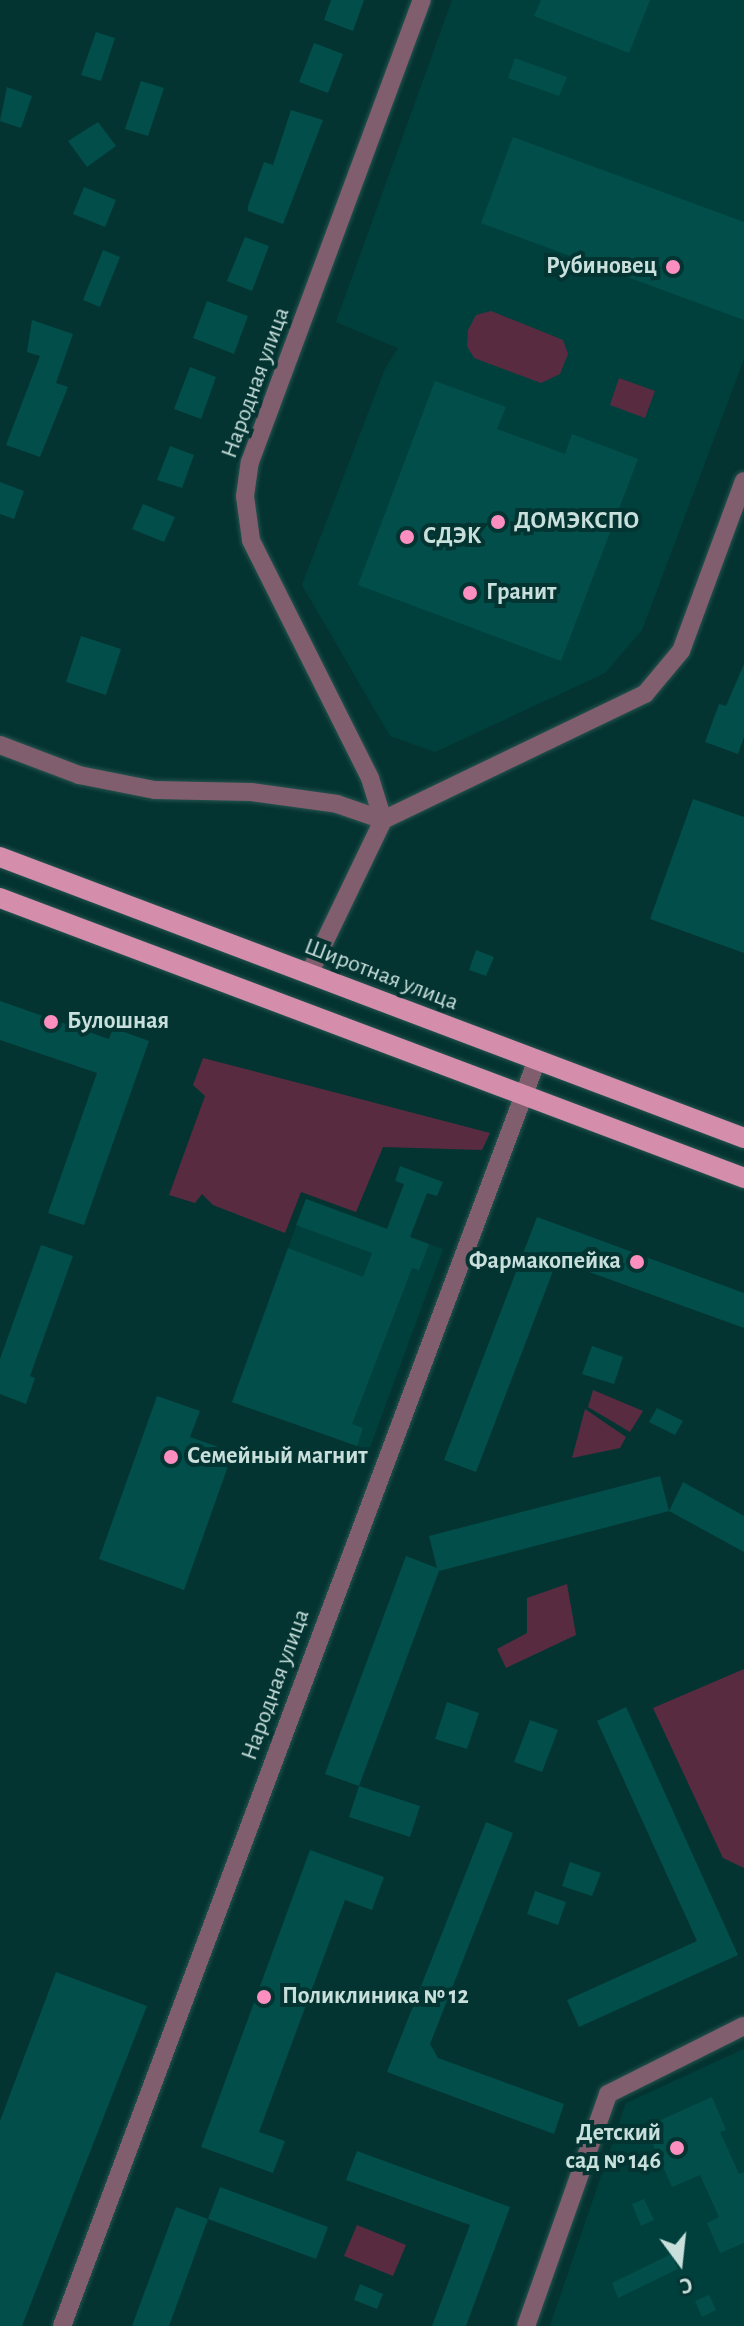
<!DOCTYPE html>
<meta charset="utf-8">
<style>
body{margin:0}
#map{position:relative;width:744px;height:2326px;overflow:hidden;background:#043431;font-family:"Alegreya Sans",sans-serif}
div>[style]{position:absolute}
[style*='--x']{left:calc(var(--x)*1px);top:calc(var(--y)*1px);width:calc(var(--w)*1px);rotate:calc(var(--a)*1deg)}
.built>*{inset:0;background:#00403c}
.green>*{inset:0;background:#592b40}
.building>*{inset:0;background:#024e4a}
.roads{filter:drop-shadow(0 0 2px #275350) drop-shadow(0 0 2px #275350)}
.minor>*{height:18px;margin:-9px;padding:0 9px;transform-origin:9px;border-radius:9px;background:#815e6d}
.major>*{height:20px;margin:-10px;padding:0 10px;transform-origin:10px;border-radius:10px;background:#d48eac}
.dots>*{width:22px;height:22px;translate:-50% -50%;box-sizing:border-box;border:4px solid #043431;border-radius:50%}
span{translate:-50% -50%;white-space:nowrap;text-align:center;line-height:1.15;-webkit-text-stroke:8px #043431;paint-order:stroke}
.poi-label{font-size:24px;color:#c8dfdc;font-weight:700}
.right{translate:-100% -50%;text-align:right}
.left{translate:0 -50%;text-align:left}
.street-label{font-size:24px;color:#c8dfdc}
.north{position:absolute;left:640px;top:2222px;width:80px;height:80px;-webkit-text-stroke:6px #043431;paint-order:stroke;rotate:165deg;font-size:22px;font-weight:700;line-height:32px;text-align:center;color:#c8dfdc}
.north::after{content:'';display:block;margin:auto;width:28px;height:36px;background:#c8dfdc;clip-path:polygon(50% 0,100% 100%,50% 72%,0 100%)}
</style>
<div id="map">
<div class="built">
<div style="clip-path:polygon(452px 0,744px 0,744px 359px,642px 630px,605px 673px,435px 752px,390px 736px,302px 585px,385px 369px,398px 348px,336px 322px)"></div>
<div style="clip-path:polygon(306px 1199px,443px 1249px,369px 1450px,232px 1402px)"></div>
<div style="clip-path:polygon(744px 2049px,744px 2326px,550px 2326px,626px 2103px)"></div>
</div>
<div class="green">
<div style="clip-path:polygon(491px 311px,563px 340px,568px 354px,560px 374px,541px 383px,474px 358px,467px 346px,468px 330px,476px 315px)"></div>
<div style="clip-path:polygon(619px 378px,655px 391px,645px 418px,610px 405px)"></div>
<div style="clip-path:polygon(203px 1058px,490px 1133px,482px 1150px,383px 1147px,356px 1212px,301px 1192px,285px 1233px,213px 1205px,202px 1194px,195px 1203px,169px 1195px,205px 1096px,193px 1085px)"></div>
<div style="clip-path:polygon(593px 1390px,643px 1411px,630px 1432px,588px 1407px)"></div>
<div style="clip-path:polygon(585px 1409px,626px 1437px,620px 1448px,572px 1458px)"></div>
<div style="clip-path:polygon(567px 1584px,576px 1635px,506px 1668px,497px 1649px,527px 1633px,527px 1598px)"></div>
<div style="clip-path:polygon(744px 1669px,744px 1868px,723px 1858px,653px 1708px)"></div>
<div style="clip-path:polygon(357px 2225px,406px 2245px,393px 2276px,344px 2256px)"></div>
</div>
<div class="building">
<div style="clip-path:polygon(331px 0,364px 0,353px 31px,324px 20px)"></div>
<div style="clip-path:polygon(541px 0,650px 0,629px 53px,534px 16px)"></div>
<div style="clip-path:polygon(96px 32px,115px 38px,101px 81px,81px 75px)"></div>
<div style="clip-path:polygon(314px 43px,343px 54px,328px 93px,299px 82px)"></div>
<div style="clip-path:polygon(515px 58px,567px 77px,559px 96px,508px 78px)"></div>
<div style="clip-path:polygon(141px 81px,164px 88px,148px 136px,125px 129px)"></div>
<div style="clip-path:polygon(7px 87px,32px 96px,21px 128px,0 121px)"></div>
<div style="clip-path:polygon(291px 110px,323px 120px,283px 224px,248px 211px,248px 206px,264px 162px,273px 165px)"></div>
<div style="clip-path:polygon(98px 122px,116px 146px,87px 167px,68px 141px)"></div>
<div style="clip-path:polygon(513px 137px,744px 222px,744px 320px,481px 223px)"></div>
<div style="clip-path:polygon(84px 187px,116px 200px,105px 227px,73px 214px)"></div>
<div style="clip-path:polygon(245px 237px,269px 246px,252px 291px,227px 281px)"></div>
<div style="clip-path:polygon(103px 250px,120px 257px,100px 307px,83px 300px)"></div>
<div style="clip-path:polygon(207px 301px,248px 316px,234px 354px,193px 338px)"></div>
<div style="clip-path:polygon(32px 320px,73px 334px,56px 383px,68px 387px,40px 457px,6px 445px,40px 356px,27px 352px)"></div>
<div style="clip-path:polygon(190px 367px,216px 377px,201px 419px,174px 409px)"></div>
<div style="clip-path:polygon(435px 381px,506px 407px,497px 429px,565px 454px,572px 434px,638px 459px,561px 661px,358px 585px)"></div>
<div style="clip-path:polygon(170px 446px,194px 455px,182px 488px,157px 480px)"></div>
<div style="clip-path:polygon(0 482px,24px 491px,14px 519px,0 514px)"></div>
<div style="clip-path:polygon(143px 504px,175px 517px,164px 542px,132px 529px)"></div>
<div style="clip-path:polygon(81px 636px,121px 649px,106px 695px,66px 682px)"></div>
<div style="clip-path:polygon(744px 664px,744px 737px,738px 754px,705px 742px,719px 704px,726px 706px)"></div>
<div style="clip-path:polygon(693px 799px,744px 817px,744px 953px,650px 919px)"></div>
<div style="clip-path:polygon(476px 950px,494px 957px,486px 976px,469px 970px)"></div>
<div style="clip-path:polygon(0 1001px,109px 1039px,113px 1028px,149px 1041px,84px 1225px,48px 1213px,97px 1073px,0 1040px)"></div>
<div style="clip-path:polygon(400px 1166px,443px 1182px,437px 1196px,427px 1193px,410px 1237px,429px 1244px,419px 1270px,412px 1268px,352px 1424px,363px 1428px,357px 1446px,232px 1402px,288px 1248px,363px 1277px,372px 1253px,296px 1225px,306px 1199px,387px 1229px,404px 1184px,395px 1181px)"></div>
<div style="clip-path:polygon(537px 1217px,744px 1293px,744px 1328px,567px 1264px,553px 1271px,476px 1472px,444px 1460px)"></div>
<div style="clip-path:polygon(41px 1245px,73px 1256px,30px 1376px,35px 1378px,26px 1404px,0 1394px,0 1359px)"></div>
<div style="clip-path:polygon(592px 1346px,623px 1357px,614px 1384px,582px 1374px)"></div>
<div style="clip-path:polygon(157px 1396px,200px 1411px,190px 1437px,233px 1452px,184px 1590px,99px 1559px)"></div>
<div style="clip-path:polygon(657px 1408px,683px 1421px,675px 1435px,649px 1422px)"></div>
<div style="clip-path:polygon(660px 1476px,669px 1511px,439px 1571px,359px 1786px,325px 1774px,406px 1556px,437px 1568px,429px 1536px)"></div>
<div style="clip-path:polygon(683px 1482px,744px 1516px,744px 1552px,669px 1511px)"></div>
<div style="clip-path:polygon(447px 1702px,479px 1713px,467px 1749px,435px 1739px)"></div>
<div style="clip-path:polygon(626px 1707px,738px 1955px,579px 2027px,567px 2000px,697px 1941px,597px 1721px)"></div>
<div style="clip-path:polygon(530px 1720px,558px 1730px,542px 1772px,514px 1762px)"></div>
<div style="clip-path:polygon(359px 1786px,420px 1806px,410px 1837px,349px 1817px)"></div>
<div style="clip-path:polygon(486px 1822px,513px 1833px,430px 2044px,438px 2058px,564px 2104px,554px 2134px,387px 2072px)"></div>
<div style="clip-path:polygon(310px 1850px,384px 1877px,372px 1910px,345px 1900px,259px 2132px,285px 2141px,273px 2173px,201px 2147px)"></div>
<div style="clip-path:polygon(570px 1862px,601px 1873px,592px 1896px,562px 1886px)"></div>
<div style="clip-path:polygon(535px 1891px,566px 1902px,558px 1925px,527px 1914px)"></div>
<div style="clip-path:polygon(56px 1972px,147px 2006px,22px 2326px,0 2326px,0 2121px)"></div>
<div style="clip-path:polygon(712px 2097px,726px 2130px,720px 2132px,739px 2174px,744px 2172px,744px 2243px,720px 2253px,707px 2223px,719px 2217px,700px 2175px,672px 2187px,645px 2127px)"></div>
<div style="clip-path:polygon(357px 2151px,510px 2207px,466px 2326px,432px 2326px,470px 2225px,346px 2180px)"></div>
<div style="clip-path:polygon(220px 2187px,328px 2227px,316px 2259px,208px 2219px)"></div>
<div style="clip-path:polygon(644px 2199px,654px 2220px,641px 2226px,632px 2204px)"></div>
<div style="clip-path:polygon(176px 2207px,208px 2219px,169px 2326px,132px 2326px)"></div>
<div style="clip-path:polygon(671px 2254px,678px 2269px,618px 2298px,612px 2283px)"></div>
<div style="clip-path:polygon(360px 2284px,383px 2294px,377px 2309px,354px 2300px)"></div>
<div style="clip-path:polygon(709px 2295px,716px 2310px,702px 2317px,695px 2301px)"></div>
</div>
<div class="roads">
<div class="minor">
<div style="--x:0;--y:745;--w:85;--a:20.8"></div>
<div style="--x:79;--y:775;--w:77;--a:11.2"></div>
<div style="--x:155;--y:790;--w:96;--a:1.2"></div>
<div style="--x:251;--y:792;--w:87;--a:7.9"></div>
<div style="--x:337;--y:804;--w:49;--a:19.2"></div>
<div style="--x:383;--y:820;--w:44;--a:-107.2"></div>
<div style="--x:370;--y:778;--w:266;--a:-116.6"></div>
<div style="--x:251;--y:540;--w:44;--a:-97.8"></div>
<div style="--x:245;--y:496;--w:34;--a:-82"></div>
<div style="--x:250;--y:462;--w:493;--a:-69.6"></div>
<div style="--x:309;--y:974;--w:171;--a:-64.3"></div>
<div style="--x:383;--y:820;--w:291;--a:-25.7"></div>
<div style="--x:645;--y:694;--w:56;--a:-50.1"></div>
<div style="--x:681;--y:651;--w:181;--a:-69.7"></div>
<div style="--x:62;--y:2326;--w:1350;--a:-69.44"></div>
<div style="--x:526;--y:2326;--w:246;--a:-70.5"></div>
<div style="--x:608;--y:2094;--w:152;--a:-26.6"></div>
</div>
<div class="major">
<div style="--x:0;--y:857;--w:795;--a:20.69"></div>
<div style="--x:0;--y:898;--w:795;--a:20.62"></div>
</div>
</div>
<div class="dots">
<div style="left:673px;top:267px;background:#fd8ec0"></div>
<div style="left:498px;top:522px;background:#fd8ec0"></div>
<div style="left:407px;top:537px;background:#fd8ec0"></div>
<div style="left:470px;top:593px;background:#fd8ec0"></div>
<div style="left:51px;top:1022px;background:#fd8ec0"></div>
<div style="left:637px;top:1262px;background:#fd8ec0"></div>
<div style="left:171px;top:1457px;background:#fd8ec0"></div>
<div style="left:264px;top:1997px;background:#fd8ec0"></div>
<div style="left:677px;top:2148px;background:#fd8ec0"></div>
</div>
<div class="poi-label">
<span class="right" style="left:657px;top:267px">Рубиновец</span>
<span class="left" style="left:514px;top:522px">ДОМЭКСПО</span>
<span class="left" style="left:423px;top:537px">СДЭК</span>
<span class="left" style="left:486px;top:593px">Гранит</span>
<span class="left" style="left:67px;top:1022px">Булошная</span>
<span class="right" style="left:621px;top:1262px">Фармакопейка</span>
<span class="left" style="left:187px;top:1457px">Семейный магнит</span>
<span class="left" style="left:282px;top:1997px">Поликлиника № 12</span>
<span class="right" style="left:661px;top:2148px">Детский<br>сад № 146</span>
</div>
<div class="street-label">
<span style="left:256px;top:383px;rotate:-70deg">Народная улица</span>
<span style="left:381px;top:975px;rotate:21deg">Широтная улица</span>
<span style="left:276px;top:1685px;rotate:-70deg">Народная улица</span>
</div>
<div class="north">С</div>
</div>
